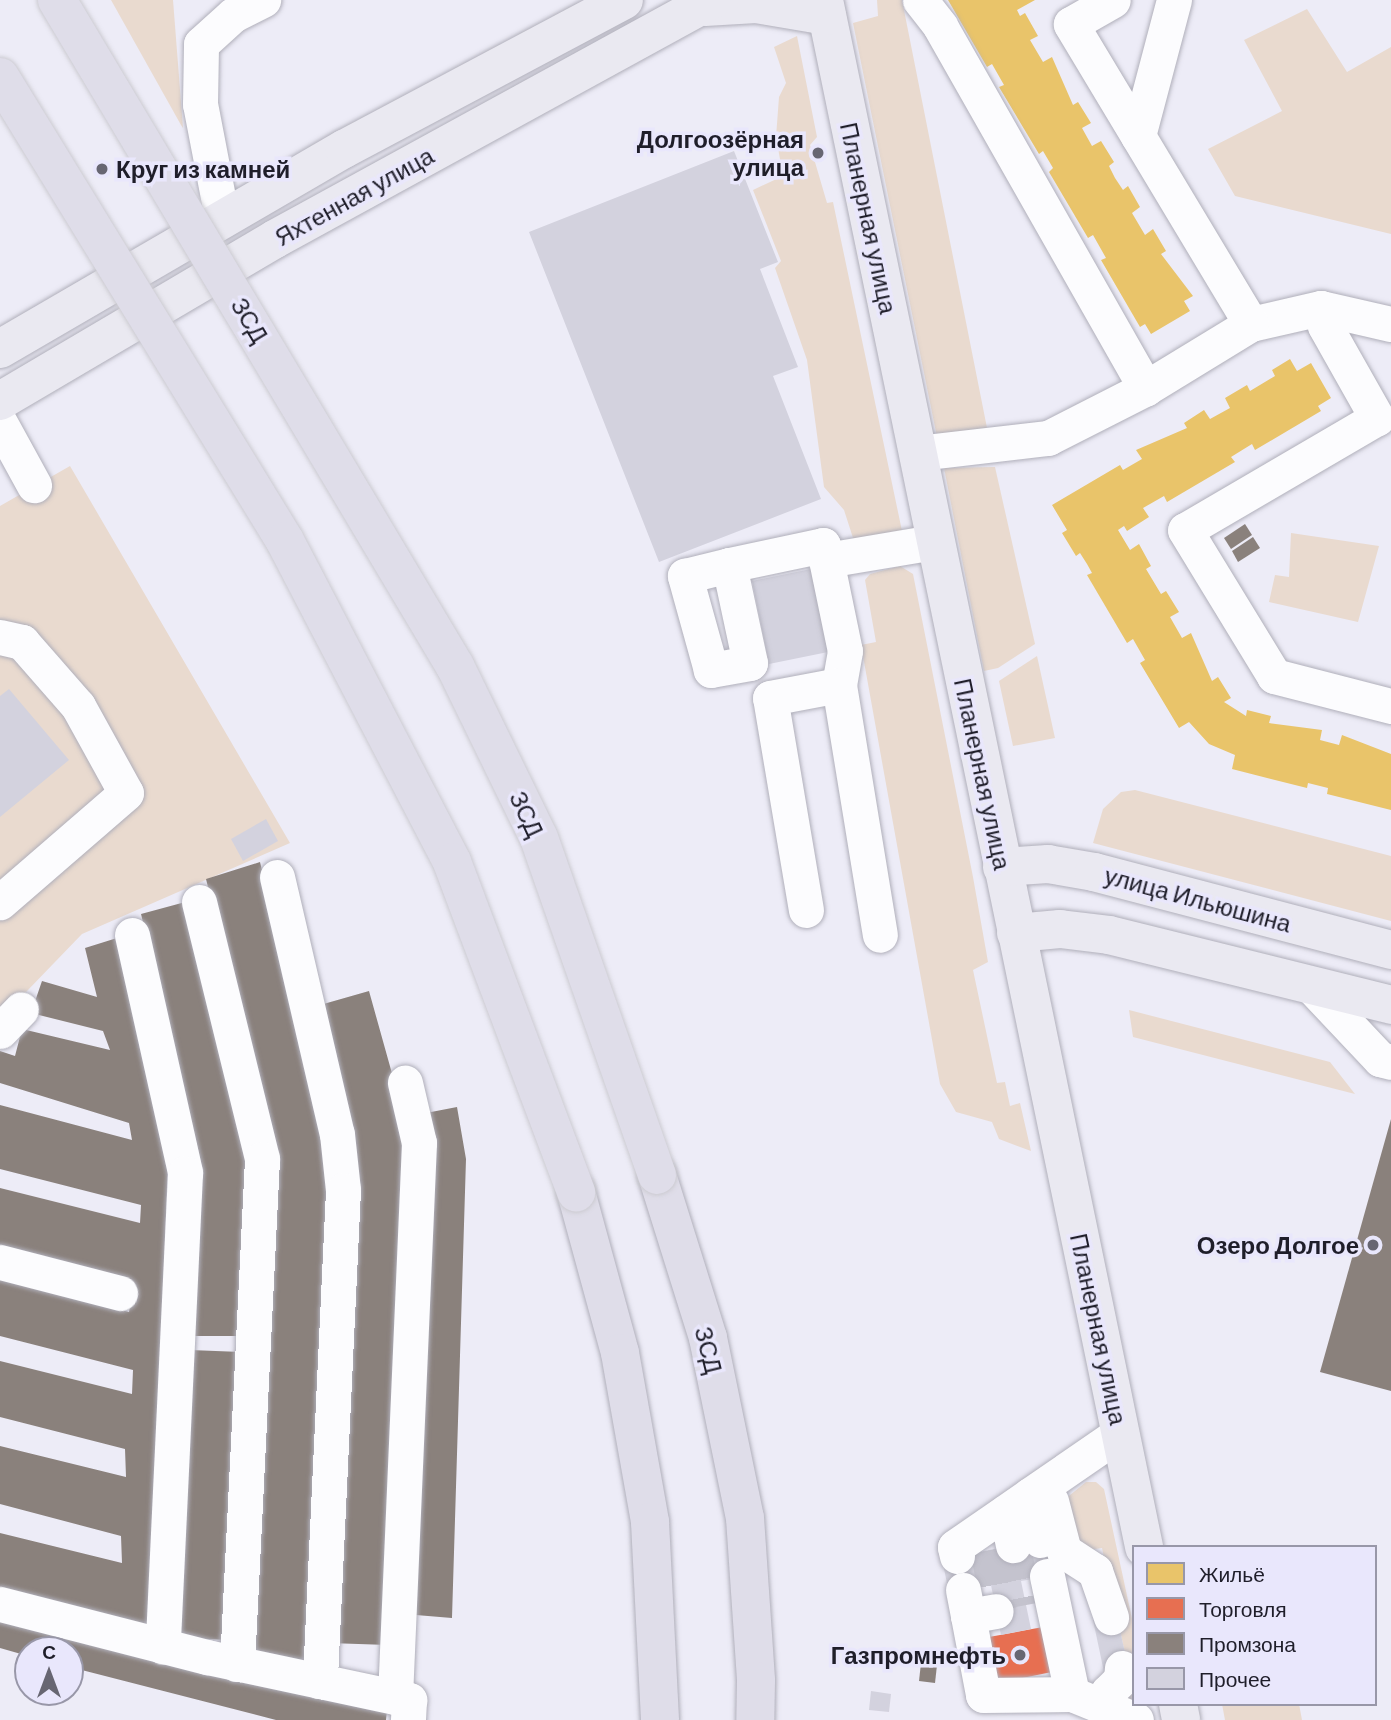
<!DOCTYPE html>
<meta charset="utf-8">
<style>
body{margin:0}
#map{position:relative;width:1391px;height:1720px;overflow:hidden;background:#edecf7;font-family:Barlow,sans-serif}
div>[style]{position:absolute}
[style*='--x']{left:calc(var(--x)*1px);top:calc(var(--y)*1px);width:calc(var(--w)*1px);rotate:calc(var(--a)*1deg)}
.green>*{inset:0;background:#e9dacf}
.homes>*{inset:0;background:#e9c46a}
.shops>*{inset:0;background:#e76f51}
.industry>*{inset:0;background:#8a817c}
.building>*{inset:0;background:#d3d2de}
.minor-tunnel>*{height:35px;margin-top:-17.5px;transform-origin:0;background:repeating-linear-gradient(90deg,#c4c3ce 0 35px,transparent 0 53px)}
.roads{filter:drop-shadow(0 0 2px #b0afba) drop-shadow(0 0 2px #b0afba)}
.minor>*{height:35px;margin:-17.5px;padding:0 17.5px;transform-origin:17.5px;border-radius:17.5px;background:#fcfcfe}
.major>*{height:38px;margin:-19px;padding:0 19px;transform-origin:19px;border-radius:19px;background:#eae9f1}
.highway>*{height:38px;margin:-19px;padding:0 19px;transform-origin:19px;border-radius:19px;background:#dfdde9}
.bridges{filter:drop-shadow(0 0 2px #cccbd1) drop-shadow(0 0 2px #cccbd1)}
.highway-bridge>*{height:38px;margin:-19px;padding:0 19px;transform-origin:19px;border-radius:19px;background:#dfdde9}
.dots>*{width:19px;height:19px;translate:-50% -50%;box-sizing:border-box;border:4px solid #e9e7fc;border-radius:50%}
span{translate:-50% -50%;white-space:nowrap;text-align:center;line-height:1.15;-webkit-text-stroke:7px #e9e7fc;paint-order:stroke}
.poi-label{font-size:24px;color:#1f1e2a;font-weight:700}
.right{translate:-100% -50%;text-align:right}
.left{translate:0 -50%;text-align:left}
.street-label{font-size:24px;color:#1f1e2a}
.legend{position:absolute;left:1132px;top:1545px;width:245px;height:161px;box-sizing:border-box;background:#e9e7fc;border:2px solid #9897a8;margin:0;padding:9px 12px;list-style:none;font-size:21px;color:#1f1e2a}
.legend li{display:flex;align-items:center;gap:14px;height:35px}
.legend b{width:35px;border:2px solid #9897a8}
.north{position:absolute;left:14px;top:1636px;width:70px;height:70px;box-sizing:border-box;background:#e9e7fc;border:2px solid #9897a8;border-radius:50%;rotate:0deg;font-size:19px;font-weight:700;line-height:28px;text-align:center;color:#1f1e2a}
.north::after{content:'';display:block;margin:auto;width:24px;height:32px;background:#676672;clip-path:polygon(50% 0,100% 100%,50% 72%,0 100%)}
</style>
<div id="map">
<div class="green">
<div style="clip-path:polygon(111px 0,173px 0,183px 128px,181px 125px)"></div>
<div style="clip-path:polygon(877px 0,902px 0,989px 438px,938px 442px,853px 23px,878px 16px)"></div>
<div style="clip-path:polygon(1307px 9px,1347px 72px,1391px 47px,1391px 234px,1235px 196px,1208px 149px,1282px 111px,1244px 40px)"></div>
<div style="clip-path:polygon(797px 36px,817px 137px,810px 145px,827px 203px,833px 202px,902px 531px,854px 541px,844px 510px,824px 487px,807px 360px,775px 268px,781px 261px,753px 190px,783px 176px,776px 137px,779px 97px,786px 83px,774px 47px)"></div>
<div style="clip-path:polygon(70px 466px,290px 843px,82px 934px,0 1019px,0 506px)"></div>
<div style="clip-path:polygon(995px 467px,1035px 644px,998px 668px,984px 671px,944px 468px)"></div>
<div style="clip-path:polygon(1291px 533px,1379px 546px,1358px 622px,1269px 602px,1275px 575px,1289px 577px)"></div>
<div style="clip-path:polygon(900px 566px,913px 574px,973px 877px,988px 962px,973px 970px,997px 1083px,1005px 1082px,1010px 1106px,1020px 1103px,1031px 1151px,999px 1139px,992px 1122px,956px 1112px,940px 1084px,861px 645px,876px 642px,865px 580px,870px 574px)"></div>
<div style="clip-path:polygon(1037px 656px,1055px 738px,1013px 746px,999px 681px)"></div>
<div style="clip-path:polygon(1135px 790px,1391px 856px,1391px 921px,1093px 843px,1103px 809px,1121px 792px)"></div>
<div style="clip-path:polygon(1129px 1010px,1330px 1062px,1355px 1094px,1133px 1037px)"></div>
<div style="clip-path:polygon(1086px 1482px,1096px 1482px,1104px 1489px,1134px 1628px,1134px 1704px,1127px 1706px,1128px 1667px,1102px 1548px,1074px 1552px,1064px 1500px)"></div>
<div style="clip-path:polygon(1222px 1704px,1299px 1704px,1302px 1720px,1225px 1720px)"></div>
</div>
<div class="homes">
<div style="clip-path:polygon(948px 0,1035px 0,1017px 10px,1020px 16px,1025px 13px,1038px 36px,1030px 40px,1043px 62px,1052px 57px,1073px 105px,1078px 102px,1091px 123px,1082px 128px,1092px 146px,1101px 141px,1114px 162px,1109px 166px,1115px 178px,1123px 190px,1128px 186px,1140px 207px,1132px 213px,1145px 235px,1153px 229px,1166px 251px,1161px 254px,1193px 296px,1184px 301px,1190px 311px,1151px 334px,1145px 324px,1140px 327px,1101px 260px,1106px 258px,1093px 235px,1088px 238px,1049px 172px,1053px 168px,1043px 151px,1039px 154px,999px 87px,1004px 85px,992px 64px,987px 67px)"></div>
<div style="clip-path:polygon(1290px 359px,1297px 371px,1311px 363px,1331px 398px,1318px 406px,1321px 411px,1255px 450px,1252px 444px,1231px 457px,1235px 462px,1167px 502px,1164px 496px,1143px 508px,1149px 517px,1127px 531px,1124px 526px,1118px 530px,1130px 550px,1139px 544px,1151px 566px,1146px 569px,1161px 594px,1166px 591px,1179px 612px,1170px 617px,1182px 638px,1191px 633px,1212px 681px,1218px 677px,1231px 698px,1224px 702px,1246px 716px,1247px 710px,1271px 716px,1269px 723px,1322px 730px,1320px 740px,1339px 745px,1342px 735px,1391px 754px,1391px 810px,1327px 794px,1328px 788px,1308px 783px,1307px 788px,1232px 769px,1235px 755px,1209px 744px,1189px 722px,1179px 728px,1140px 663px,1145px 660px,1133px 639px,1127px 643px,1087px 575px,1092px 573px,1087px 564px,1080px 553px,1076px 556px,1062px 533px,1067px 530px,1052px 505px,1120px 465px,1123px 470px,1142px 459px,1136px 450px,1187px 428px,1184px 423px,1204px 410px,1210px 419px,1230px 408px,1225px 398px,1247px 385px,1250px 391px,1275px 376px,1272px 370px)"></div>
</div>
<div class="shops">
<div style="clip-path:polygon(1043px 1627px,1052px 1672px,998px 1683px,989px 1637px)"></div>
</div>
<div class="industry">
<div style="clip-path:polygon(1245px 524px,1252px 535px,1231px 549px,1224px 538px)"></div>
<div style="clip-path:polygon(1253px 537px,1260px 548px,1238px 562px,1232px 551px)"></div>
<div style="clip-path:polygon(260px 862px,331px 1156px,312px 1661px,249px 1658px,275px 1161px,206px 879px)"></div>
<div style="clip-path:polygon(189px 901px,251px 1153px,243px 1336px,192px 1336px,201px 1162px,141px 914px)"></div>
<div style="clip-path:polygon(117px 938px,168px 1161px,150px 1635px,0 1597px,0 1533px,122px 1563px,121px 1536px,0 1504px,0 1446px,126px 1477px,125px 1449px,0 1417px,0 1361px,132px 1394px,133px 1370px,0 1336px,0 1278px,129px 1312px,133px 1288px,0 1249px,0 1188px,140px 1223px,141px 1205px,0 1169px,0 1105px,132px 1140px,129px 1123px,0 1083px,0 1051px,15px 1056px,22px 1029px,110px 1050px,103px 1031px,31px 1013px,42px 981px,97px 997px,85px 948px)"></div>
<div style="clip-path:polygon(369px 991px,410px 1138px,388px 1645px,329px 1643px,355px 1145px,320px 1005px)"></div>
<div style="clip-path:polygon(457px 1107px,466px 1159px,452px 1618px,416px 1615px,435px 1157px,426px 1113px)"></div>
<div style="clip-path:polygon(1391px 1119px,1391px 1391px,1320px 1372px)"></div>
<div style="clip-path:polygon(190px 1350px,241px 1352px,229px 1640px,178px 1638px)"></div>
<div style="clip-path:polygon(0 1615px,301px 1695px,302px 1687px,387px 1710px,386px 1720px,276px 1720px,70px 1667px,70px 1650px,28px 1650px,28px 1656px,0 1648px)"></div>
<div style="clip-path:polygon(922px 1654px,938px 1656px,935px 1683px,919px 1681px)"></div>
</div>
<div class="building">
<div style="clip-path:polygon(734px 151px,778px 262px,760px 269px,798px 367px,773px 376px,821px 499px,659px 562px,529px 232px)"></div>
<div style="clip-path:polygon(811px 569px,828px 652px,769px 664px,752px 581px)"></div>
<div style="clip-path:polygon(9px 689px,69px 760px,0 817px,0 696px)"></div>
<div style="clip-path:polygon(266px 819px,278px 841px,243px 861px,231px 839px)"></div>
<div style="clip-path:polygon(1050px 1538px,1057px 1575px,1021px 1581px,1031px 1629px,1001px 1635px,991px 1585px,949px 1593px,942px 1559px)"></div>
<div style="clip-path:polygon(1117px 1616px,1128px 1667px,1104px 1672px,1093px 1620px)"></div>
<div style="clip-path:polygon(871px 1691px,891px 1694px,889px 1712px,869px 1710px)"></div>
</div>
<div class="minor-tunnel">
<div style="--x:1013;--y:1545;--w:61;--a:78.7"></div>
<div style="--x:988;--y:1550;--w:61;--a:79.6"></div>
</div>
<div class="roads">
<div class="minor">
<div style="--x:920;--y:0;--w:33;--a:52"></div>
<div style="--x:940;--y:26;--w:417;--a:60.4"></div>
<div style="--x:1138;--y:136;--w:141;--a:-75.2"></div>
<div style="--x:222;--y:218;--w:116;--a:-100.9"></div>
<div style="--x:200;--y:104;--w:60;--a:-89"></div>
<div style="--x:201;--y:44;--w:43;--a:-42.2"></div>
<div style="--x:233;--y:15;--w:34;--a:-27"></div>
<div style="--x:1321;--y:308;--w:18;--a:77"></div>
<div style="--x:1325;--y:326;--w:106;--a:60.5"></div>
<div style="--x:1377;--y:418;--w:222;--a:149.7"></div>
<div style="--x:1185;--y:530;--w:171;--a:58.6"></div>
<div style="--x:1274;--y:676;--w:121;--a:14.4"></div>
<div style="--x:1251;--y:324;--w:72;--a:-12.9"></div>
<div style="--x:1321;--y:308;--w:72;--a:12.9"></div>
<div style="--x:0;--y:423;--w:71;--a:61.3"></div>
<div style="--x:918;--y:453;--w:131;--a:-6.6"></div>
<div style="--x:1048;--y:438;--w:110;--a:-27"></div>
<div style="--x:1146;--y:388;--w:123;--a:-31.4"></div>
<div style="--x:1251;--y:324;--w:350;--a:-121"></div>
<div style="--x:1071;--y:24;--w:48;--a:-29.7"></div>
<div style="--x:826;--y:560;--w:109;--a:-9.5"></div>
<div style="--x:729;--y:565;--w:100;--a:77.9"></div>
<div style="--x:750;--y:663;--w:40;--a:170"></div>
<div style="--x:711;--y:670;--w:98;--a:-105.5"></div>
<div style="--x:685;--y:576;--w:45;--a:-14"></div>
<div style="--x:729;--y:565;--w:96;--a:-12"></div>
<div style="--x:823;--y:545;--w:108;--a:78.3"></div>
<div style="--x:845;--y:651;--w:35;--a:100"></div>
<div style="--x:839;--y:685;--w:253;--a:80.7"></div>
<div style="--x:0;--y:637;--w:23;--a:13"></div>
<div style="--x:22;--y:642;--w:85;--a:48.8"></div>
<div style="--x:78;--y:706;--w:99;--a:61.1"></div>
<div style="--x:126;--y:793;--w:167;--a:139.1"></div>
<div style="--x:277;--y:877;--w:264;--a:76.9"></div>
<div style="--x:337;--y:1134;--w:56;--a:83.9"></div>
<div style="--x:343;--y:1190;--w:492;--a:92.7"></div>
<div style="--x:199;--y:902;--w:265;--a:76.2"></div>
<div style="--x:262;--y:1159;--w:506;--a:92.83"></div>
<div style="--x:806;--y:910;--w:215;--a:-99.6"></div>
<div style="--x:770;--y:698;--w:70;--a:-10.7"></div>
<div style="--x:132;--y:935;--w:244;--a:77.4"></div>
<div style="--x:185;--y:1173;--w:474;--a:92.7"></div>
<div style="--x:1313;--y:988;--w:98;--a:46.7"></div>
<div style="--x:1380;--y:1059;--w:11;--a:15"></div>
<div style="--x:0;--y:1031;--w:30;--a:-46"></div>
<div style="--x:0;--y:1262;--w:124;--a:14.5"></div>
<div style="--x:1051;--y:1501;--w:52;--a:75.4"></div>
<div style="--x:1064;--y:1551;--w:37;--a:33"></div>
<div style="--x:1095;--y:1571;--w:49;--a:70.8"></div>
<div style="--x:1006;--y:1512;--w:34;--a:78"></div>
<div style="--x:1040;--y:1540;--w:46;--a:-102.5"></div>
<div style="--x:1030;--y:1495;--w:109;--a:-34.6"></div>
<div style="--x:957;--y:1556;--w:9;--a:-103"></div>
<div style="--x:955;--y:1547;--w:91;--a:-34.7"></div>
<div style="--x:1047;--y:1576;--w:121;--a:78"></div>
<div style="--x:1072;--y:1694;--w:69;--a:22.1"></div>
<div style="--x:963;--y:1590;--w:26;--a:79"></div>
<div style="--x:968;--y:1616;--w:28;--a:-10"></div>
<div style="--x:0;--y:1604;--w:214;--a:14.4"></div>
<div style="--x:207;--y:1657;--w:207;--a:12"></div>
<div style="--x:409;--y:1700;--w:20;--a:93"></div>
<div style="--x:968;--y:1616;--w:80;--a:79.2"></div>
<div style="--x:983;--y:1695;--w:89;--a:-0.6"></div>
<div style="--x:395;--y:1697;--w:555;--a:-87.52"></div>
<div style="--x:419;--y:1143;--w:62;--a:-103.1"></div>
<div style="--x:1107;--y:1709;--w:17;--a:-87"></div>
<div style="--x:1108;--y:1692;--w:18;--a:-45"></div>
<div style="--x:1121;--y:1679;--w:11;--a:-85"></div>
</div>
<div class="major">
<div style="--x:824;--y:0;--w:1580;--a:78.31"></div>
<div style="--x:705;--y:7;--w:51;--a:-3.4"></div>
<div style="--x:756;--y:4;--w:72;--a:9.6"></div>
<div style="--x:0;--y:349;--w:398;--a:-30.2"></div>
<div style="--x:344;--y:149;--w:317;--a:-28"></div>
<div style="--x:0;--y:401;--w:319;--a:-30.5"></div>
<div style="--x:275;--y:239;--w:498;--a:-28.7"></div>
<div style="--x:1002;--y:867;--w:46;--a:-3.7"></div>
<div style="--x:1048;--y:864;--w:47;--a:9.9"></div>
<div style="--x:1094;--y:872;--w:307;--a:14.7"></div>
<div style="--x:1016;--y:933;--w:44;--a:-5.2"></div>
<div style="--x:1060;--y:929;--w:49;--a:7"></div>
<div style="--x:1109;--y:935;--w:291;--a:13.9"></div>
<div style="--x:1178;--y:1704;--w:16;--a:79"></div>
</div>
<div class="highway">
<div style="--x:657;--y:1175;--w:171;--a:72.6"></div>
<div style="--x:708;--y:1338;--w:184;--a:78.4"></div>
<div style="--x:745;--y:1518;--w:163;--a:86.1"></div>
<div style="--x:756;--y:1681;--w:39;--a:91"></div>
<div style="--x:576;--y:1192;--w:167;--a:74.7"></div>
<div style="--x:620;--y:1353;--w:172;--a:79.9"></div>
<div style="--x:650;--y:1522;--w:198;--a:87.1"></div>
</div>
</div>
<div class="bridges">
<div class="highway-bridge">
<div style="--x:57;--y:0;--w:776;--a:59.14"></div>
<div style="--x:455;--y:666;--w:191;--a:64"></div>
<div style="--x:539;--y:838;--w:357;--a:70.7"></div>
<div style="--x:0;--y:77;--w:545;--a:58.44"></div>
<div style="--x:285;--y:541;--w:362;--a:62.5"></div>
<div style="--x:452;--y:862;--w:353;--a:69.4"></div>
</div>
</div>
<div class="dots">
<div style="left:818px;top:153px;background:#676672"></div>
<div style="left:102px;top:169px;background:#676672"></div>
<div style="left:1373px;top:1245px;background:#676672"></div>
<div style="left:1020px;top:1655px;background:#676672"></div>
</div>
<div class="poi-label">
<span class="right" style="left:804px;top:153px">Долгоозёрная<br>улица</span>
<span class="left" style="left:116px;top:169px">Круг из камней</span>
<span class="right" style="left:1359px;top:1245px">Озеро Долгое</span>
<span class="right" style="left:1006px;top:1655px">Газпромнефть</span>
</div>
<div class="street-label">
<span style="left:354px;top:196px;rotate:-29deg">Яхтенная улица</span>
<span style="left:869px;top:218px;rotate:78deg">Планерная улица</span>
<span style="left:250px;top:320px;rotate:59deg">ЗСД</span>
<span style="left:983px;top:774px;rotate:78deg">Планерная улица</span>
<span style="left:527px;top:814px;rotate:65deg">ЗСД</span>
<span style="left:1198px;top:899px;rotate:15deg">улица Ильюшина</span>
<span style="left:1099px;top:1329px;rotate:78deg">Планерная улица</span>
<span style="left:709px;top:1350px;rotate:76deg">ЗСД</span>
</div>
<ul class="legend">
<li><b style="height:19px;background:#e9c46a"></b>Жильё</li>
<li><b style="height:19px;background:#e76f51"></b>Торговля</li>
<li><b style="height:19px;background:#8a817c"></b>Промзона</li>
<li><b style="height:19px;background:#d3d2de"></b>Прочее</li>
</ul>
<div class="north">С</div>
</div>
